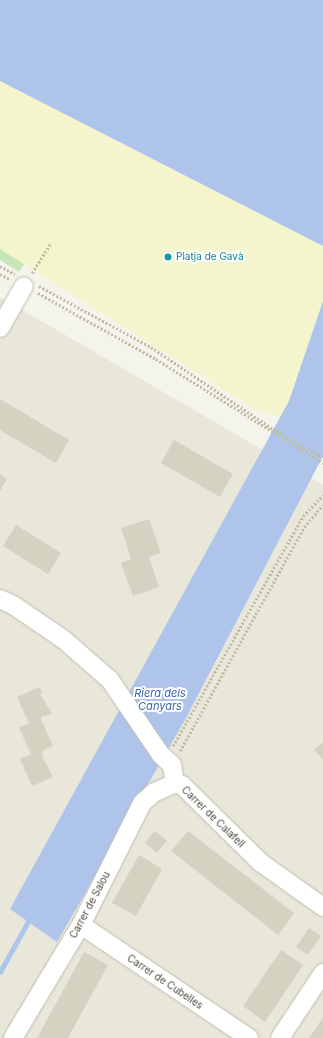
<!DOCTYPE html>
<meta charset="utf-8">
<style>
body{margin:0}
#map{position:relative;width:323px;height:1038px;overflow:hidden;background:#f4f4ec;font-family:Inter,sans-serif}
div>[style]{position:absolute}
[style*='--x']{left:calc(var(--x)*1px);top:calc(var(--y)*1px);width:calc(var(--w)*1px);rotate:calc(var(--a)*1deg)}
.residential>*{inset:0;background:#e8e7da}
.green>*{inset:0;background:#c7e5b8}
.sand>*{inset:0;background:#f4f5cc}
.water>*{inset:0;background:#aec4eb}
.stream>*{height:4.5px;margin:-2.25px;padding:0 2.25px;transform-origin:2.25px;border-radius:2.25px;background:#aec4eb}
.building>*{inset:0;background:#d5d2c2}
.path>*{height:2.5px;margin-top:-1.25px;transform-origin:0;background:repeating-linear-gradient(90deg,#c0bca1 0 2px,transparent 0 4px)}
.roads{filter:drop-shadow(0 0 1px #bfbeaf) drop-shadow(0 0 1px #bfbeaf)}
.minor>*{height:18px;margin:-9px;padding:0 9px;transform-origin:9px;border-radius:9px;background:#fff}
.dots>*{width:11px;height:11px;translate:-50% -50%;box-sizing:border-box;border:2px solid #fff;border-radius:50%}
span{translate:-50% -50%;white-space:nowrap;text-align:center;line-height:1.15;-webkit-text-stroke:4px #fff;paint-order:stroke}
.culture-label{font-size:10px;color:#0d838f}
.left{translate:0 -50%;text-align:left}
.street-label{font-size:10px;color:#48463a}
.water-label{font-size:11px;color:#3a63ad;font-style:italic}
</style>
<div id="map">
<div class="residential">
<div style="clip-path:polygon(0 297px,323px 485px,323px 1038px,0 1038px)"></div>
</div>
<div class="green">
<div style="clip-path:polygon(0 207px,42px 238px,19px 272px,0 260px)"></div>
</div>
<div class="sand">
<div style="clip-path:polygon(0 81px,323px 246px,323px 431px,256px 410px,0 249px)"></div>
</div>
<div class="water">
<div style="clip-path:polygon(0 0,323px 0,323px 246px,0 81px)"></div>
<div style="clip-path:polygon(323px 301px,323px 456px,186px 718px,57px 942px,10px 909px,289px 401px)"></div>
</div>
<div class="stream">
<div style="--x:0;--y:972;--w:62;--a:-60.9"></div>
</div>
<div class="building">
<div style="clip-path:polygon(0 399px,69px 440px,56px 463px,0 430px)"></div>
<div style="clip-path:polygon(174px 440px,233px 474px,220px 497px,161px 463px)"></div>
<div style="clip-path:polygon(0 474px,7px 479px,0 491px)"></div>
<div style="clip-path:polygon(149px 519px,161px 553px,149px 557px,159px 587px,133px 596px,121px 563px,131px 559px,121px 528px)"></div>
<div style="clip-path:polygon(16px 525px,61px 553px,48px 574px,3px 546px)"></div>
<div style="clip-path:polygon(39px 687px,42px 693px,40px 694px,52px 714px,41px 717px,41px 719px,53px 746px,42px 751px,43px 758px,53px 777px,32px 786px,20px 759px,31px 754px,19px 728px,29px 723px,17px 697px)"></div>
<div style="clip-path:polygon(323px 742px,323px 760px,314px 750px)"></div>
<div style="clip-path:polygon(155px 831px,167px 841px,157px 853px,145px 843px)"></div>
<div style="clip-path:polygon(188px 831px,294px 913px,278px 935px,171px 851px)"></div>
<div style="clip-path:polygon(139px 855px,162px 869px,136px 916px,112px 903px)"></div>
<div style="clip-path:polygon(309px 928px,321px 936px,308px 955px,296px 947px)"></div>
<div style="clip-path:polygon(281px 950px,303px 965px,265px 1022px,243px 1006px)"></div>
<div style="clip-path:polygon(84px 952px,108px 965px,68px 1038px,37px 1038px)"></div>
<div style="clip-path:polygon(323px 1017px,323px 1038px,309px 1038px,318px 1025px)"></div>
</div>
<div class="path">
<div style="--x:0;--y:266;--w:17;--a:28"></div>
<div style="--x:32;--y:273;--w:36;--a:-58"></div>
<div style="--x:0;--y:274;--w:11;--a:27"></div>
<div style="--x:39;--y:286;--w:128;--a:28.6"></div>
<div style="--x:151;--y:347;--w:147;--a:33.9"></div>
<div style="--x:273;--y:429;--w:57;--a:29.2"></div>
<div style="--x:38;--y:293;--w:135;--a:29.2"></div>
<div style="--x:156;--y:359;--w:197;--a:31.9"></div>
<div style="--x:173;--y:746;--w:264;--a:-60.5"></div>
<div style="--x:303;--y:516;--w:29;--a:-46"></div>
<div style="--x:180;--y:751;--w:256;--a:-61"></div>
<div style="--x:304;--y:527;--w:29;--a:-49"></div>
</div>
<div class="roads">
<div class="minor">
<div style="--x:0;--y:328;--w:48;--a:-60.3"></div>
<div style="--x:0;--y:599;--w:14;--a:25"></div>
<div style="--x:13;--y:605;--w:60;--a:34.2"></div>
<div style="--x:63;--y:639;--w:62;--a:41.1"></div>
<div style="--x:110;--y:680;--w:91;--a:55.8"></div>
<div style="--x:161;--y:755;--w:15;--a:42"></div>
<div style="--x:172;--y:765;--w:18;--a:81"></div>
<div style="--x:175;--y:783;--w:7;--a:16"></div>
<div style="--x:182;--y:785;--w:110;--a:44.6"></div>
<div style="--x:260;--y:862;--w:77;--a:35.5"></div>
<div style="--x:81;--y:925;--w:202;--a:33.9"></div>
<div style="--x:13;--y:1038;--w:132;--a:-59"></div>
<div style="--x:81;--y:925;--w:136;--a:-63.4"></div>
<div style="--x:142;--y:803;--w:15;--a:-42"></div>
<div style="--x:153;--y:793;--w:24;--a:-24"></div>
<div style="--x:280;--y:1038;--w:78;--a:-56.5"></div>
</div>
</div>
<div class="dots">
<div style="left:168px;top:257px;background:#0f9aa8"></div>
</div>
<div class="culture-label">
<span class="left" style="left:176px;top:257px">Platja de Gavà</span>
</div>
<div class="street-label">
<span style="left:213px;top:817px;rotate:44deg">Carrer de Calafell</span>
<span style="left:90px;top:905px;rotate:-62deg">Carrer de Salou</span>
<span style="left:165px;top:982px;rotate:34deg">Carrer de Cubelles</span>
</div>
<div class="water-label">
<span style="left:160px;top:700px">Riera dels<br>Canyars</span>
</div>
</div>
